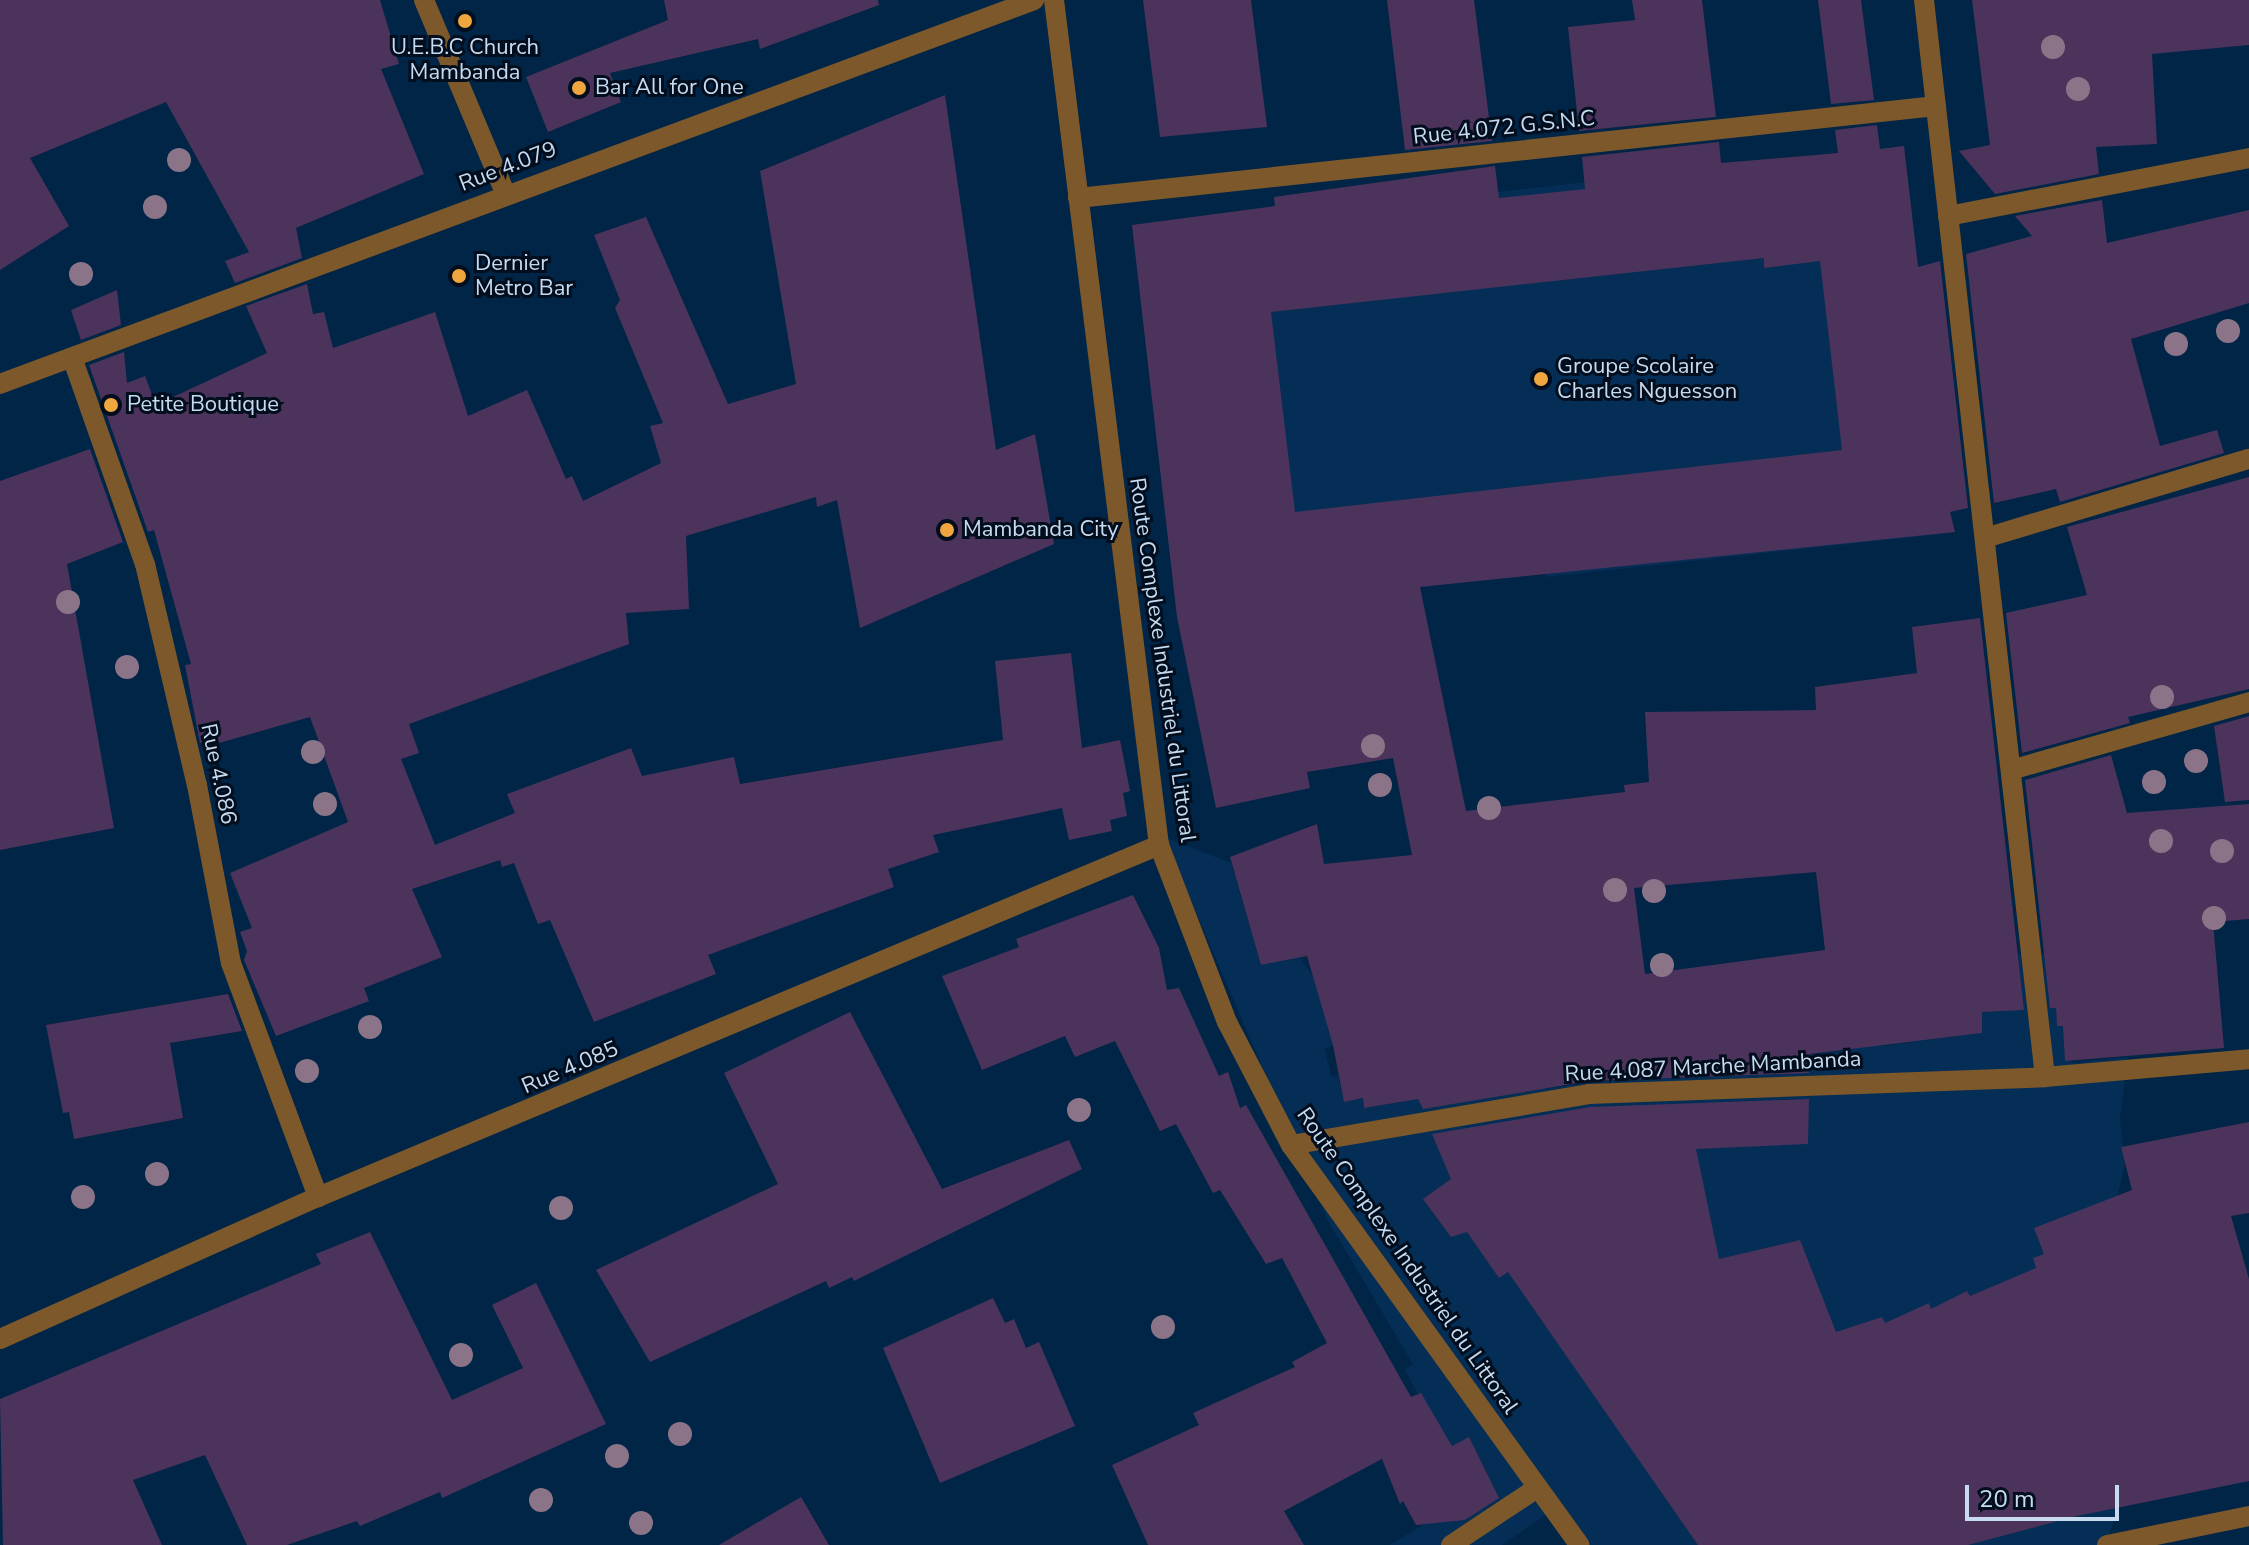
<!DOCTYPE html>
<style>
body{margin:0}
#map{position:relative;width:2249px;height:1545px;overflow:hidden;background:#002547;font-family:"Nunito Sans",sans-serif}
div>[style]{position:absolute}
[style*='--x']{left:calc(var(--x)*1px);top:calc(var(--y)*1px);width:calc(var(--w)*1px);rotate:calc(var(--a)*1deg)}
.built>*{inset:0;background:#042e55}
.building>*{inset:0;background:#4c335c}
.minor>*{height:20px;margin:-10px;padding:0 10px;transform-origin:10px;border-radius:10px;background:#7c582b}
.trees>*{width:24px;height:24px;margin:-12px;border-radius:50%;background:#8c7488}
.dots>*{width:22px;height:22px;translate:-50% -50%;box-sizing:border-box;border:4px solid #020e1d;border-radius:50%}
span{translate:-50% -50%;white-space:nowrap;text-align:center;line-height:1.15;-webkit-text-stroke:6px #020e1d;paint-order:stroke}
.poi-label{font-size:22px;color:#c6daf0}
.left{translate:0 -50%;text-align:left}
.street-label{font-size:22px;color:#c6daf0}
.scale{position:absolute;left:1965px;top:1485px;width:154px;height:36px;box-sizing:border-box;border:4px solid #c6daf0;border-top:0;padding-left:10px;font-size:24px;line-height:28px;white-space:nowrap;color:#c6daf0;-webkit-text-stroke:6px #020e1d;paint-order:stroke}
</style>
<div id="map">
<div class="built">
<div style="clip-path:polygon(1904px 146px,1950px 533px,1546px 577px,1545px 572px,1177px 617px,1132px 225px,1235px 212px,1276px 216px,1274px 197px,1336px 190px,1338px 210px)"></div>
<div style="clip-path:polygon(1164px 837px,1231px 863px,1261px 965px,1300px 958px,1312px 975px,1325px 972px,1343px 1042px,1325px 1048px,1331px 1077px,1338px 1076px,1344px 1102px,1363px 1098px,1364px 1108px,1471px 1090px,1478px 1097px,1843px 1051px,1842px 1038px,1883px 1046px,1981px 1033px,1978px 957px,2052px 953px,2057px 1026px,2063px 1026px,2073px 1063px,2128px 1057px,2120px 1119px,2125px 1164px,2102px 1263px,2119px 1505px,2106px 1545px,1571px 1545px,1550px 1512px,1502px 1545px,1389px 1545px,1448px 1510px,1488px 1475px,1469px 1438px,1447px 1448px,1405px 1370px,1413px 1364px,1328px 1221px)"></div>
</div>
<div class="building">
<div style="clip-path:polygon(0 0,380px 0,399px 64px,381px 69px,424px 174px,296px 228px,302px 258px,235px 283px,225px 261px,249px 252px,166px 102px,30px 158px,69px 226px,0 270px)"></div>
<div style="clip-path:polygon(664px 0,878px 0,879px 5px,760px 49px,758px 39px,610px 73px,621px 102px,548px 132px,526px 77px,668px 20px)"></div>
<div style="clip-path:polygon(1143px 0,1251px 0,1267px 127px,1160px 137px)"></div>
<div style="clip-path:polygon(1387px 0,1474px 0,1492px 141px,1405px 150px)"></div>
<div style="clip-path:polygon(1632px 0,1702px 0,1716px 117px,1579px 131px,1568px 27px,1635px 20px)"></div>
<div style="clip-path:polygon(1818px 0,1861px 0,1874px 100px,1831px 104px)"></div>
<div style="clip-path:polygon(1972px 0,2249px 0,2249px 45px,2152px 54px,2157px 144px,2096px 147px,2099px 174px,1995px 194px,1959px 151px,1990px 145px)"></div>
<div style="clip-path:polygon(945px 95px,996px 450px,1035px 434px,1054px 544px,860px 628px,837px 500px,817px 507px,816px 497px,686px 536px,689px 609px,626px 613px,629px 644px,409px 724px,419px 753px,401px 759px,435px 845px,515px 813px,507px 794px,631px 748px,642px 776px,734px 757px,740px 784px,1003px 740px,995px 661px,1071px 653px,1082px 748px,1120px 740px,1130px 791px,1123px 793px,1127px 816px,1110px 820px,1112px 831px,1069px 840px,1062px 808px,933px 835px,939px 852px,888px 869px,894px 887px,708px 955px,716px 974px,594px 1022px,550px 920px,538px 924px,514px 863px,502px 867px,500px 860px,412px 889px,442px 957px,364px 988px,369px 1001px,276px 1036px,244px 960px,247px 951px,240px 932px,252px 928px,230px 873px,348px 822px,310px 717px,219px 743px,217px 738px,200px 743px,185px 665px,191px 664px,154px 530px,148px 532px,89px 365px,124px 352px,127px 383px,145px 376px,156px 405px,267px 353px,246px 306px,307px 284px,313px 314px,324px 312px,333px 348px,435px 312px,468px 416px,527px 390px,566px 479px,572px 476px,583px 501px,661px 463px,650px 426px,663px 423px,615px 308px,620px 300px,594px 235px,646px 217px,728px 404px,796px 384px,760px 171px)"></div>
<div style="clip-path:polygon(evenodd,1877px 125px,1880px 149px,1904px 146px,1918px 267px,1940px 261px,1968px 508px,1950px 512px,1955px 532px,1420px 587px,1466px 811px,1625px 792px,1624px 785px,1649px 782px,1645px 712px,1816px 710px,1815px 687px,1917px 673px,1912px 627px,1980px 618px,2024px 1010px,1982px 1012px,1982px 1033px,1810px 1054px,1809px 1073px,1589px 1081px,1423px 1109px,1418px 1099px,1364px 1108px,1363px 1098px,1344px 1102px,1333px 1045px,1307px 956px,1261px 965px,1230px 857px,1317px 824px,1324px 864px,1412px 855px,1393px 758px,1307px 772px,1310px 788px,1216px 808px,1177px 617px,1132px 225px,1275px 206px,1274px 197px,1495px 166px,1499px 198px,1585px 189px,1582px 157px,1719px 142px,1721px 163px,1838px 153px,1835px 130px,1877px 125px,1764px 258px,1764px 268px,1820px 261px,1842px 450px,1295px 512px,1271px 312px,1764px 258px,1877px 125px,1816px 872px,1825px 950px,1645px 974px,1634px 888px,1816px 872px)"></div>
<div style="clip-path:polygon(2102px 200px,2107px 243px,2249px 210px,2249px 303px,2131px 339px,2160px 446px,2217px 430px,2224px 453px,2060px 502px,2056px 489px,1994px 503px,1966px 254px,2032px 236px,2015px 216px)"></div>
<div style="clip-path:polygon(117px 290px,121px 325px,81px 340px,71px 310px)"></div>
<div style="clip-path:polygon(90px 449px,123px 542px,67px 564px,114px 828px,0 850px,0 481px)"></div>
<div style="clip-path:polygon(2249px 477px,2249px 689px,2128px 717px,2130px 723px,2022px 753px,2006px 613px,2087px 595px,2067px 527px)"></div>
<div style="clip-path:polygon(2249px 716px,2249px 800px,2225px 802px,2214px 726px)"></div>
<div style="clip-path:polygon(2111px 755px,2127px 813px,2249px 804px,2249px 919px,2213px 922px,2224px 1048px,2065px 1061px,2063px 1026px,2057px 1026px,2056px 1008px,2050px 1008px,2025px 780px)"></div>
<div style="clip-path:polygon(1133px 895px,1159px 948px,1167px 990px,1179px 988px,1219px 1076px,1228px 1072px,1240px 1108px,1246px 1105px,1411px 1397px,1421px 1393px,1452px 1446px,1469px 1437px,1499px 1498px,1465px 1520px,1416px 1525px,1403px 1501px,1400px 1504px,1382px 1459px,1284px 1511px,1304px 1545px,1148px 1545px,1112px 1465px,1199px 1425px,1193px 1413px,1295px 1367px,1292px 1362px,1327px 1343px,1282px 1258px,1266px 1264px,1220px 1190px,1213px 1193px,1176px 1124px,1160px 1131px,1115px 1041px,1075px 1057px,1065px 1036px,982px 1070px,942px 976px,1019px 947px,1016px 939px)"></div>
<div style="clip-path:polygon(228px 994px,242px 1031px,170px 1043px,183px 1118px,74px 1139px,69px 1112px,63px 1113px,46px 1025px)"></div>
<div style="clip-path:polygon(850px 1012px,942px 1189px,1069px 1140px,1082px 1169px,854px 1281px,852px 1277px,829px 1288px,826px 1281px,650px 1362px,596px 1270px,778px 1184px,724px 1073px)"></div>
<div style="clip-path:polygon(1809px 1099px,1808px 1144px,1696px 1149px,1719px 1259px,1800px 1240px,1836px 1332px,1882px 1317px,1885px 1323px,1929px 1303px,1931px 1309px,1967px 1291px,1970px 1296px,2036px 1268px,2033px 1258px,2044px 1254px,2034px 1228px,2132px 1190px,2121px 1147px,2249px 1122px,2249px 1213px,2231px 1216px,2249px 1279px,2249px 1481px,2077px 1516px,1968px 1545px,1698px 1545px,1508px 1272px,1499px 1278px,1467px 1232px,1451px 1237px,1423px 1199px,1451px 1179px,1432px 1134px,1590px 1107px)"></div>
<div style="clip-path:polygon(370px 1232px,452px 1400px,523px 1368px,492px 1305px,536px 1283px,606px 1424px,442px 1498px,440px 1492px,360px 1526px,357px 1521px,287px 1545px,247px 1545px,205px 1455px,133px 1480px,162px 1545px,3px 1545px,0 1399px,321px 1264px,316px 1254px)"></div>
<div style="clip-path:polygon(993px 1298px,1005px 1323px,1014px 1319px,1026px 1348px,1039px 1342px,1075px 1426px,940px 1483px,883px 1348px)"></div>
<div style="clip-path:polygon(801px 1497px,829px 1545px,719px 1545px)"></div>
</div>
<div class="minor">
<div style="--x:424;--y:0;--w:209;--a:67.2"></div>
<div style="--x:1054;--y:0;--w:851;--a:82.92"></div>
<div style="--x:1159;--y:845;--w:190;--a:69"></div>
<div style="--x:1227;--y:1022;--w:139;--a:62.5"></div>
<div style="--x:1291;--y:1145;--w:493;--a:54.2"></div>
<div style="--x:1924;--y:0;--w:1084;--a:83.59"></div>
<div style="--x:1078;--y:198;--w:863;--a:-6.12"></div>
<div style="--x:1948;--y:216;--w:307;--a:-10.9"></div>
<div style="--x:73;--y:360;--w:216;--a:70.6"></div>
<div style="--x:145;--y:564;--w:227;--a:76.8"></div>
<div style="--x:197;--y:785;--w:181;--a:79.2"></div>
<div style="--x:231;--y:963;--w:250;--a:69.6"></div>
<div style="--x:0;--y:384;--w:1103;--a:-20.37"></div>
<div style="--x:1985;--y:538;--w:276;--a:-16.7"></div>
<div style="--x:2011;--y:770;--w:248;--a:-15.9"></div>
<div style="--x:1291;--y:1145;--w:302;--a:-9.7"></div>
<div style="--x:1589;--y:1094;--w:456;--a:-2.1"></div>
<div style="--x:2045;--y:1077;--w:205;--a:-5"></div>
<div style="--x:0;--y:1339;--w:348;--a:-24.1"></div>
<div style="--x:318;--y:1197;--w:912;--a:-22.71"></div>
<div style="--x:1451;--y:1545;--w:103;--a:-33.5"></div>
<div style="--x:2107;--y:1545;--w:145;--a:-11.5"></div>
</div>
<div class="trees">
<div style="left:2053px;top:47px"></div>
<div style="left:2078px;top:89px"></div>
<div style="left:179px;top:160px"></div>
<div style="left:155px;top:207px"></div>
<div style="left:81px;top:274px"></div>
<div style="left:2228px;top:331px"></div>
<div style="left:2176px;top:344px"></div>
<div style="left:68px;top:602px"></div>
<div style="left:127px;top:667px"></div>
<div style="left:2162px;top:697px"></div>
<div style="left:1373px;top:746px"></div>
<div style="left:313px;top:752px"></div>
<div style="left:2196px;top:761px"></div>
<div style="left:2154px;top:782px"></div>
<div style="left:1380px;top:785px"></div>
<div style="left:325px;top:804px"></div>
<div style="left:1489px;top:808px"></div>
<div style="left:2161px;top:841px"></div>
<div style="left:2222px;top:851px"></div>
<div style="left:1615px;top:890px"></div>
<div style="left:1654px;top:891px"></div>
<div style="left:2214px;top:918px"></div>
<div style="left:1662px;top:965px"></div>
<div style="left:370px;top:1027px"></div>
<div style="left:307px;top:1071px"></div>
<div style="left:1079px;top:1110px"></div>
<div style="left:157px;top:1174px"></div>
<div style="left:83px;top:1197px"></div>
<div style="left:561px;top:1208px"></div>
<div style="left:1163px;top:1327px"></div>
<div style="left:461px;top:1355px"></div>
<div style="left:680px;top:1434px"></div>
<div style="left:617px;top:1456px"></div>
<div style="left:541px;top:1500px"></div>
<div style="left:641px;top:1523px"></div>
</div>
<div class="dots">
<div style="left:465px;top:21px;background:#f0a63f"></div>
<div style="left:579px;top:88px;background:#f0a63f"></div>
<div style="left:459px;top:276px;background:#f0a63f"></div>
<div style="left:1541px;top:379px;background:#f0a63f"></div>
<div style="left:111px;top:405px;background:#f0a63f"></div>
<div style="left:947px;top:530px;background:#f0a63f"></div>
</div>
<div class="poi-label">
<span style="left:465px;top:60px">U.E.B.C Church<br>Mambanda</span>
<span class="left" style="left:595px;top:88px">Bar All for One</span>
<span class="left" style="left:475px;top:276px">Dernier<br>Metro Bar</span>
<span class="left" style="left:1557px;top:379px">Groupe Scolaire<br>Charles Nguesson</span>
<span class="left" style="left:127px;top:405px">Petite Boutique</span>
<span class="left" style="left:963px;top:530px">Mambanda City</span>
</div>
<div class="street-label">
<span style="left:1504px;top:128px;rotate:-6deg">Rue 4.072 G.S.N.C</span>
<span style="left:508px;top:167px;rotate:-21deg">Rue 4.079</span>
<span style="left:1162px;top:660px;rotate:82deg">Route Complexe Industriel du Littoral</span>
<span style="left:218px;top:774px;rotate:78deg">Rue 4.086</span>
<span style="left:1713px;top:1067px;rotate:-3deg">Rue 4.087 Marche Mambanda</span>
<span style="left:570px;top:1068px;rotate:-23deg">Rue 4.085</span>
<span style="left:1407px;top:1261px;rotate:55deg">Route Complexe Industriel du Littoral</span>
</div>
<div class="scale">20 m</div>
</div>
